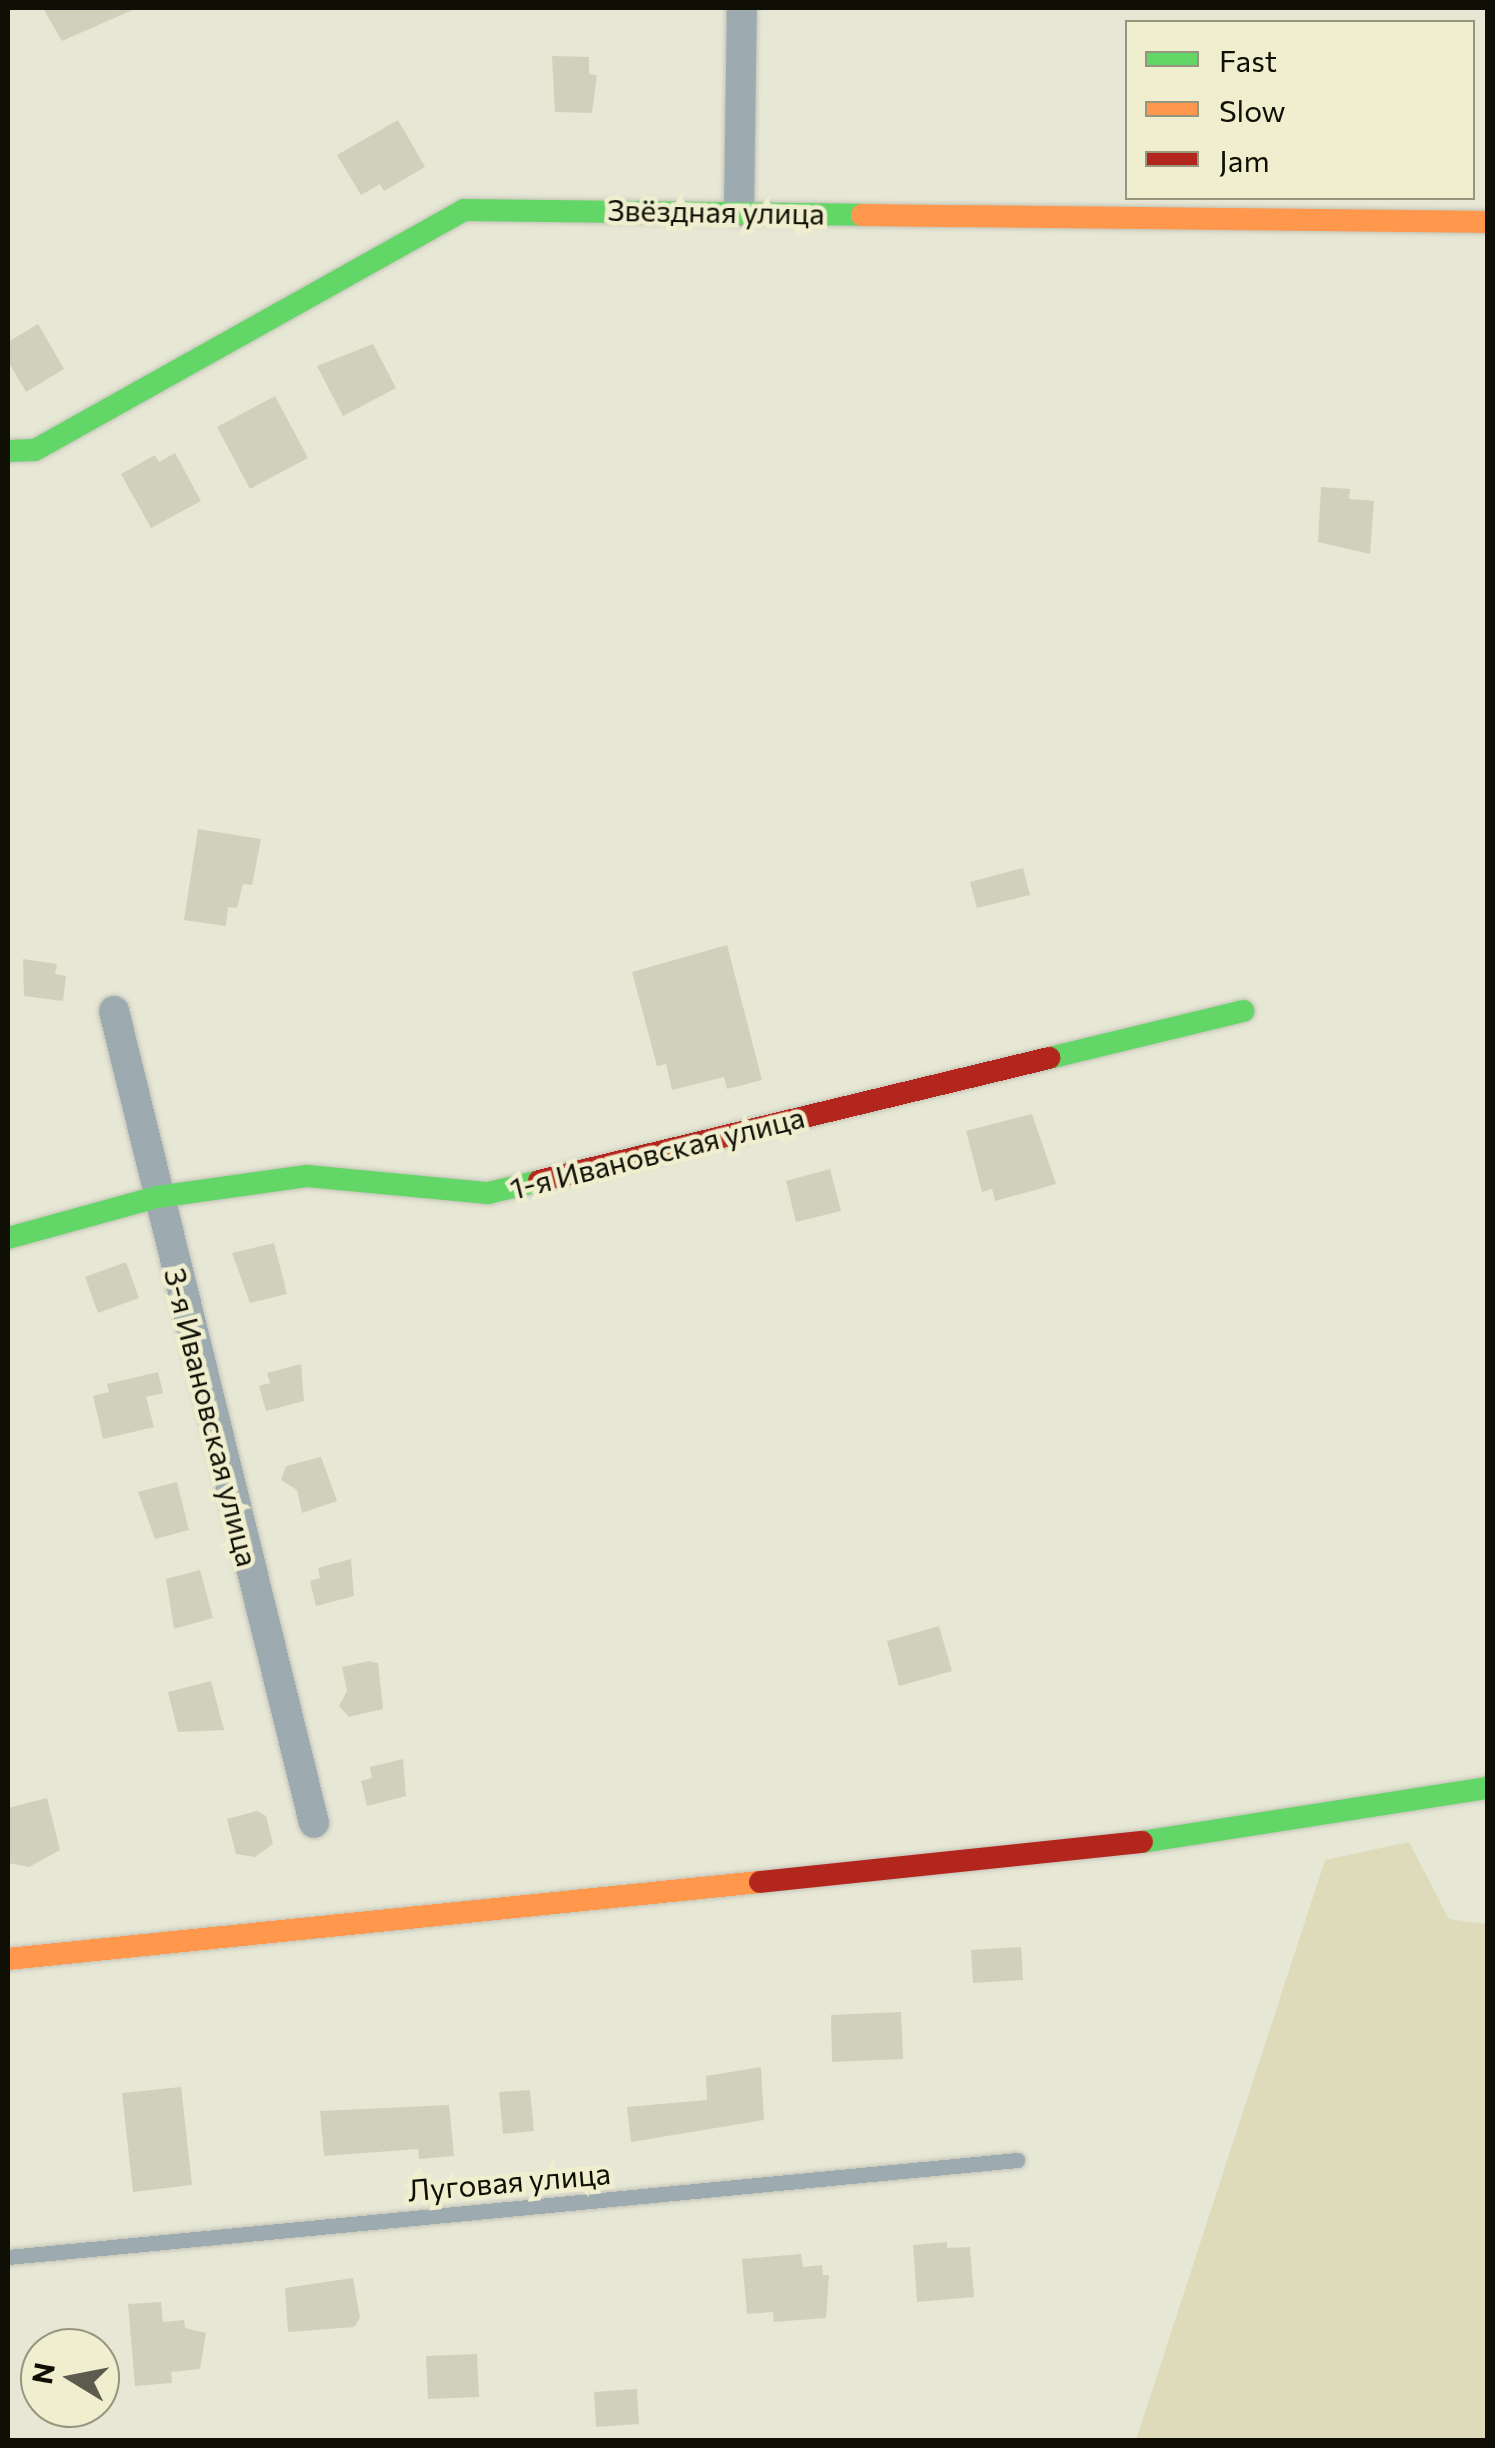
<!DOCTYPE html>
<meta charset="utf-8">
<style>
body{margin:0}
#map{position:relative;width:1495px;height:2448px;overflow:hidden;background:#e7e7d6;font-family:Commissioner,sans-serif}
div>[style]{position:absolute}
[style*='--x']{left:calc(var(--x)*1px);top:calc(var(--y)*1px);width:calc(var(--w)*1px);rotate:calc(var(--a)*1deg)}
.green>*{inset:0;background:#dddbba}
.building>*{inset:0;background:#d0d0bb}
.roads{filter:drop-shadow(0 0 2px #c3c3b6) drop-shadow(0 0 2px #c3c3b6)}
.lane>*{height:15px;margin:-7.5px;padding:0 7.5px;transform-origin:7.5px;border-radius:7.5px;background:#9dabb1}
.street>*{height:30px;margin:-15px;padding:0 15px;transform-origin:15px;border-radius:15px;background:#9dabb1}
.fast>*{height:22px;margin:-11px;padding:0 11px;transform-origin:11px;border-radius:11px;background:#63d668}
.slow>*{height:22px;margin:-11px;padding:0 11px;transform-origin:11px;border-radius:11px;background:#ff974d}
.jam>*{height:22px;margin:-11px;padding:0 11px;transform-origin:11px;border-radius:11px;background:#b3261e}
span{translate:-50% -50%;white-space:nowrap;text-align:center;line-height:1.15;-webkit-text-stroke:9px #efeece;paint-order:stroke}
.street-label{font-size:30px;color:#100f05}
.frame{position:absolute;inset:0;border:10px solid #100f05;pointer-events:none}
.legend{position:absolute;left:1125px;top:20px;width:350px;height:180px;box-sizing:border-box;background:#efeece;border:2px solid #96957e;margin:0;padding:12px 18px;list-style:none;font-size:30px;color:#100f05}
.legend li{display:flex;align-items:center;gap:20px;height:50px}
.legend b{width:50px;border:2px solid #96957e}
.north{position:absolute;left:20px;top:2328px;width:100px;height:100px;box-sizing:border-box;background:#efeece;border:2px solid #96957e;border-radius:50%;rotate:280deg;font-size:28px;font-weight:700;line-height:40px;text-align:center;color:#100f05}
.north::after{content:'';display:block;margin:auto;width:35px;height:45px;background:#5b5b4e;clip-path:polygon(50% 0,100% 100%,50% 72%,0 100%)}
</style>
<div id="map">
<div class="green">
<div style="clip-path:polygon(1409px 1842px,1449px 1919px,1487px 1924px,1487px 2440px,1136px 2440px,1325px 1860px)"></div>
</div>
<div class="building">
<div style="clip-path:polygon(43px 8px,137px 8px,62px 41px)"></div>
<div style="clip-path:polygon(552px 56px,589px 57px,589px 74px,597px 75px,592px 113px,555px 112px)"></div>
<div style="clip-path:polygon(398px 120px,425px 167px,384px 191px,380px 184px,361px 195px,337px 155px)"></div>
<div style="clip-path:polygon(38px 324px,64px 369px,26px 392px,8px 361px,8px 342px)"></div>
<div style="clip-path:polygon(373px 344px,396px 388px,343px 416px,317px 366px)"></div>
<div style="clip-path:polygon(275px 396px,308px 458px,250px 489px,217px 427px)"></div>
<div style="clip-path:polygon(175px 453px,201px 501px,151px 528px,121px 474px,155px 455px,159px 462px)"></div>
<div style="clip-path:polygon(1321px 487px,1350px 489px,1349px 499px,1374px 501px,1370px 554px,1318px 542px)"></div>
<div style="clip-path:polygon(198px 829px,261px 839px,252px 885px,243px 884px,237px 908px,228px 907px,226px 926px,184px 920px)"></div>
<div style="clip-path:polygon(1023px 868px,1030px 895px,977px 908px,970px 882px)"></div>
<div style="clip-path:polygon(727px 945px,762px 1080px,727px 1089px,724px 1077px,672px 1090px,666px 1064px,657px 1066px,632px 972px)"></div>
<div style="clip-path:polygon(23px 959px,57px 964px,55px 974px,66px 976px,63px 1001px,24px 996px)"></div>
<div style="clip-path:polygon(1032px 1114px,1056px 1184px,995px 1201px,992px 1189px,982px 1192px,966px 1131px)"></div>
<div style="clip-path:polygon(830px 1169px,841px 1211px,796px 1222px,786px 1181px)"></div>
<div style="clip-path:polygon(274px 1243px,287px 1294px,250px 1303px,232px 1253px)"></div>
<div style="clip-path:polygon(126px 1262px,139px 1298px,98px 1313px,85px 1277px)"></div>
<div style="clip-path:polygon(301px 1364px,304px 1401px,266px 1411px,259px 1386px,270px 1383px,267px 1373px)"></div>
<div style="clip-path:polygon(158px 1372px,163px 1393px,146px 1397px,154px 1427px,103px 1439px,93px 1396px,109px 1392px,107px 1384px)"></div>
<div style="clip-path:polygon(321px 1457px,337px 1501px,302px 1513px,297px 1490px,281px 1480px,286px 1466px)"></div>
<div style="clip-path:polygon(177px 1482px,189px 1530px,155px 1539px,138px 1492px)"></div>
<div style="clip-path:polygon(351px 1559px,354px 1596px,316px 1606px,310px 1581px,320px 1578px,318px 1568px)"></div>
<div style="clip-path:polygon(200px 1570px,213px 1618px,174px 1629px,166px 1579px)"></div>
<div style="clip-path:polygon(939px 1626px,952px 1671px,899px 1686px,887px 1641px)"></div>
<div style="clip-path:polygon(369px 1661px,378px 1663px,383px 1709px,349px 1717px,339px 1706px,347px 1691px,342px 1667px)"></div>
<div style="clip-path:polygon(211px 1681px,224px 1730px,178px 1732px,168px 1692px)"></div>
<div style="clip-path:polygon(403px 1759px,406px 1796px,367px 1806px,361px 1781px,372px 1778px,370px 1767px)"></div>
<div style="clip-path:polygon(47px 1798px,60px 1850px,29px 1867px,8px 1863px,8px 1808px)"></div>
<div style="clip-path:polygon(257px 1811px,266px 1816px,273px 1844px,255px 1857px,236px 1854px,227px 1819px)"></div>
<div style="clip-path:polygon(1021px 1947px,1023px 1980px,973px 1983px,971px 1950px)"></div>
<div style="clip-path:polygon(901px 2012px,903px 2059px,832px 2062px,831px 2015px)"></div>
<div style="clip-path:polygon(761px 2067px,764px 2120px,631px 2142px,627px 2107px,707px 2100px,706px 2076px)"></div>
<div style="clip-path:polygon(181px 2087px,192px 2185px,133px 2192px,122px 2093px)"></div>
<div style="clip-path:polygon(530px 2090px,534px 2131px,503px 2134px,499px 2092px)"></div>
<div style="clip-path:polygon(449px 2105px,454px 2156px,419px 2159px,418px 2149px,324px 2156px,320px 2111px)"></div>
<div style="clip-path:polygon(947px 2242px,947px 2248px,970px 2247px,974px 2297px,917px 2302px,913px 2245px)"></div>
<div style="clip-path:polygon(801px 2254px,803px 2267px,822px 2265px,823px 2275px,829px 2275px,826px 2318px,774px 2322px,773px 2312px,747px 2314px,742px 2259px)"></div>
<div style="clip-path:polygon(353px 2278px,360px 2318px,354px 2327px,288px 2332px,285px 2288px)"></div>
<div style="clip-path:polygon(161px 2302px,163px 2322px,184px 2320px,185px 2328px,206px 2333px,200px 2369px,171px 2372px,172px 2383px,135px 2386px,128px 2304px)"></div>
<div style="clip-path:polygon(477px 2354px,479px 2397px,428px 2399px,426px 2356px)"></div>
<div style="clip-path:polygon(637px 2389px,639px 2424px,596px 2427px,594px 2392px)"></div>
</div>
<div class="roads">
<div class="lane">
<div style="--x:8;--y:2257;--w:1014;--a:-5.49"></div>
</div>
<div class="street">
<div style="--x:739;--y:211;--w:203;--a:-89.2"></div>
<div style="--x:114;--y:1011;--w:836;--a:76.16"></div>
</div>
<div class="fast">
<div style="--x:8;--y:451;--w:27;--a:-2"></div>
<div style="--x:35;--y:450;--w:492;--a:-29.2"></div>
<div style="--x:464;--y:210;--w:398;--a:0.7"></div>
<div style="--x:1049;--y:1058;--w:200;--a:-13.6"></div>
<div style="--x:8;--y:1238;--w:155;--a:-15.4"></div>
<div style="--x:157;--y:1197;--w:151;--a:-8"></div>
<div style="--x:307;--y:1176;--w:182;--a:5.4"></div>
<div style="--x:488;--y:1193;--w:52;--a:-13.2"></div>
<div style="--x:1142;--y:1842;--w:350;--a:-8.9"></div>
</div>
<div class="slow">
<div style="--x:862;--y:215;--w:626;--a:0.64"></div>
<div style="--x:8;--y:1959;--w:756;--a:-5.85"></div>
</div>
<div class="jam">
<div style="--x:539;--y:1181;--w:525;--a:-13.56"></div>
<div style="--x:760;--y:1882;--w:384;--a:-6"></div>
</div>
</div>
<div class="street-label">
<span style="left:716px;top:211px;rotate:1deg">Звёздная улица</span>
<span style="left:657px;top:1152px;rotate:-14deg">1-я Ивановская улица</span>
<span style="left:212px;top:1417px;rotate:76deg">3-я Ивановская улица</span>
<span style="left:509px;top:2181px;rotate:-5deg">Луговая улица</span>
</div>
<div class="frame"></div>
<ul class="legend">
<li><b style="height:12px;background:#63d668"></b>Fast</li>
<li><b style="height:12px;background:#ff974d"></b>Slow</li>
<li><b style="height:12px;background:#b3261e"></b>Jam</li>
</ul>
<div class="north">N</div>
</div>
